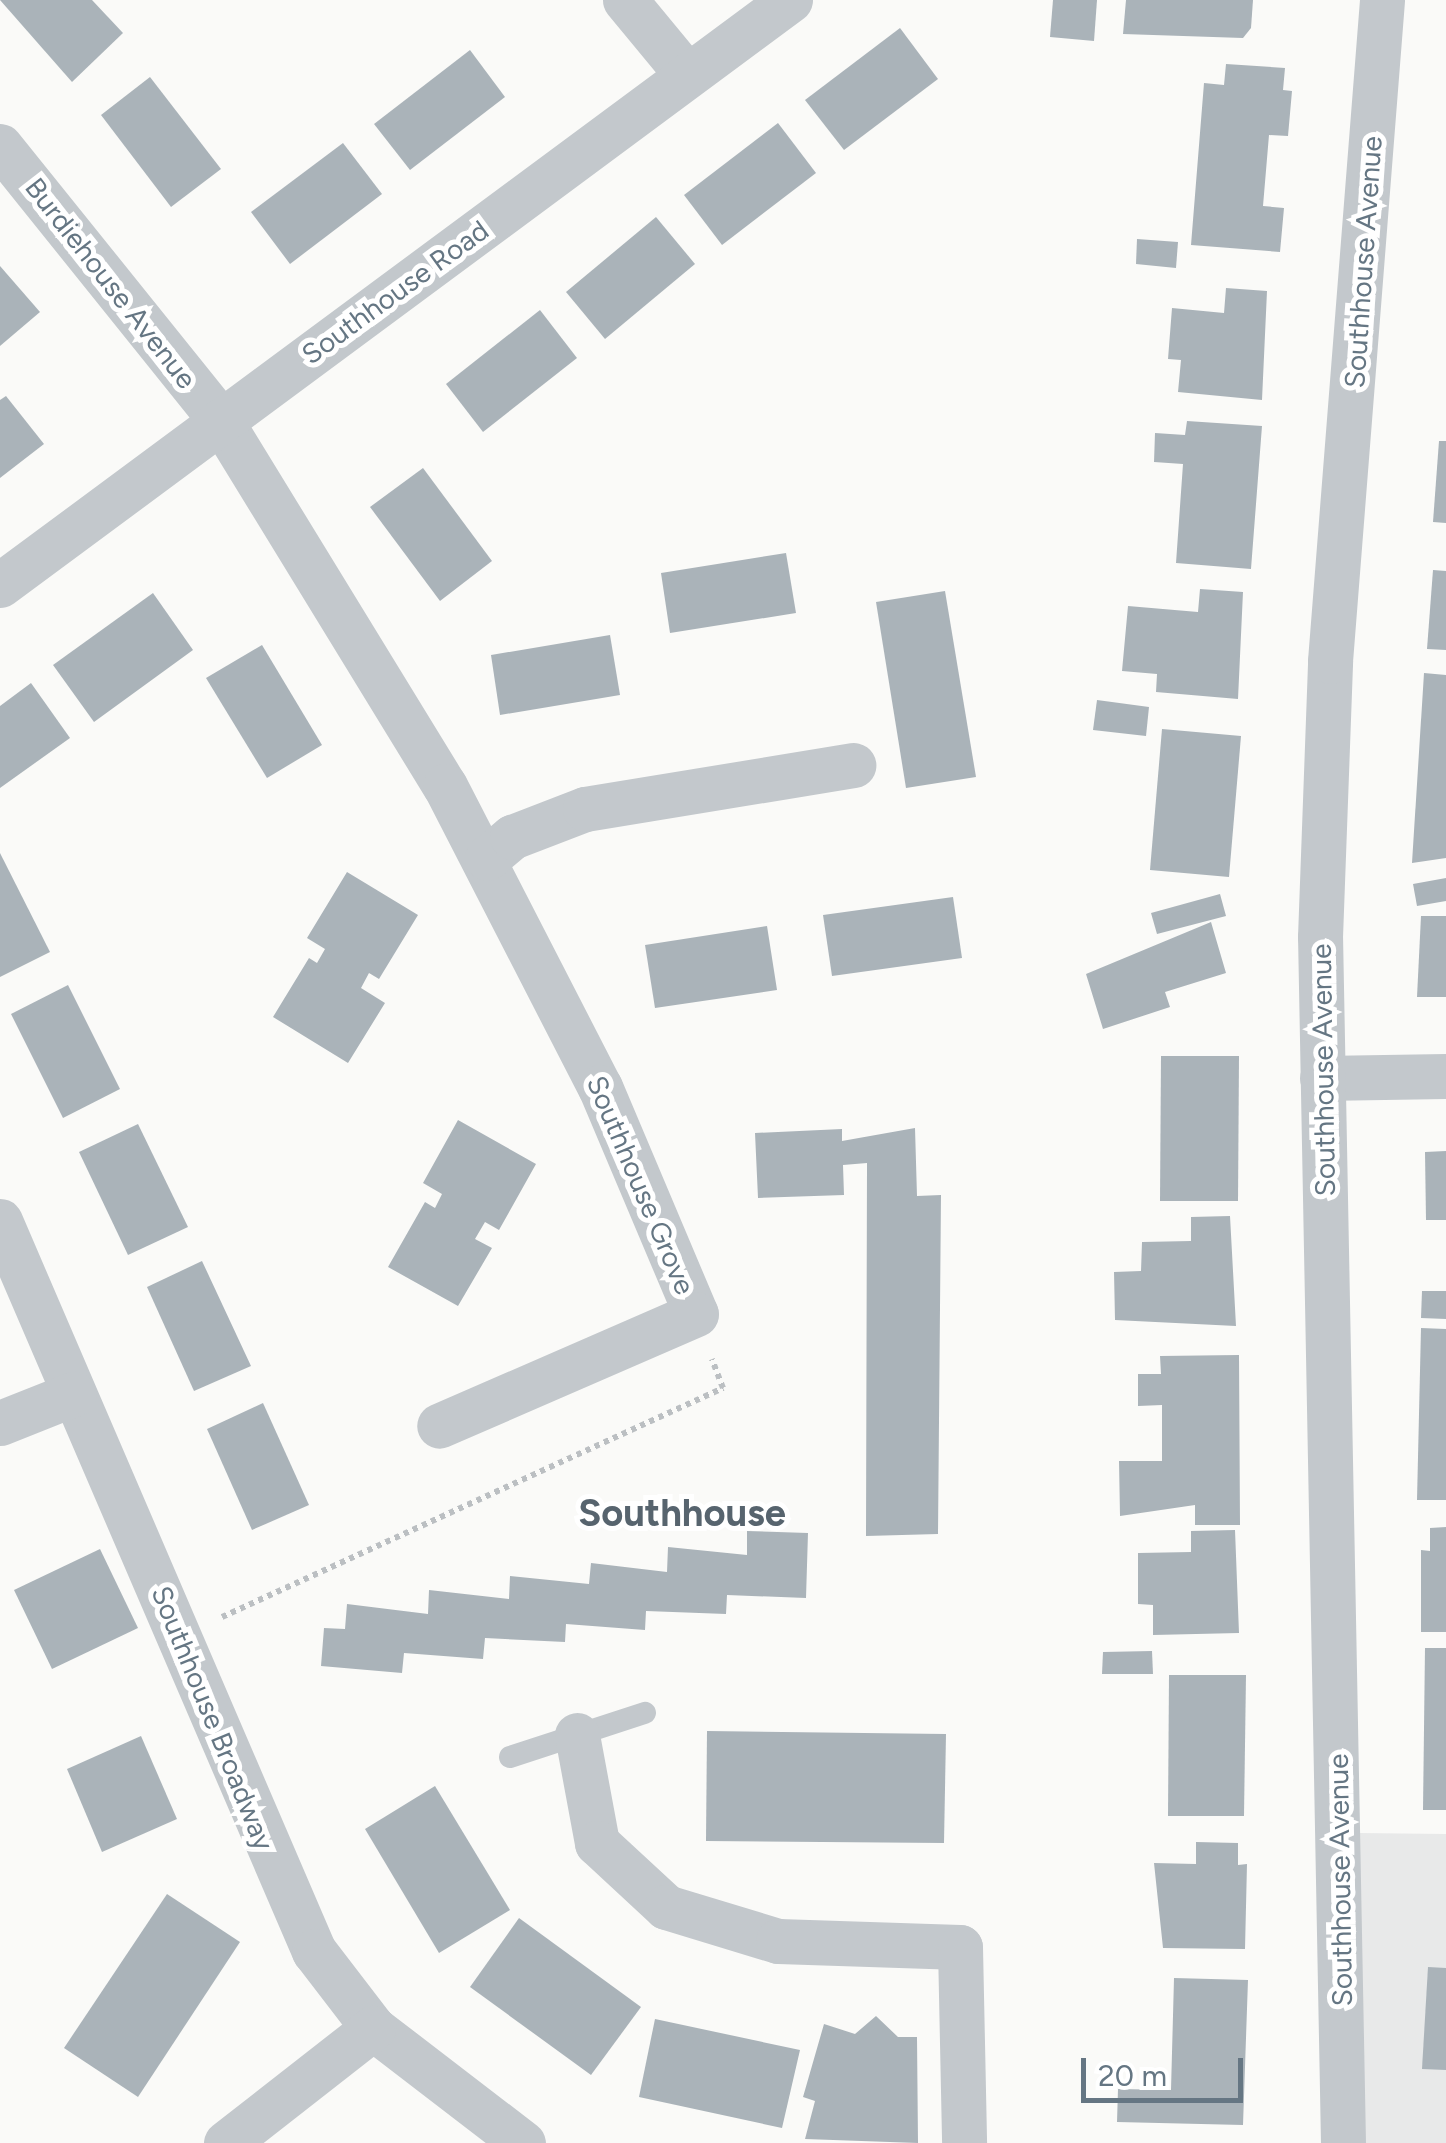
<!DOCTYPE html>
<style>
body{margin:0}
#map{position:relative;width:1446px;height:2143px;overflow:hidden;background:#fafaf8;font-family:Figtree,sans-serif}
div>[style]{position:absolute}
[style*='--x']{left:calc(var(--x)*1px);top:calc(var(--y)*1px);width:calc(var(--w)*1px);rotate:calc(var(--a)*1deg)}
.built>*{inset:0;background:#e8e9e9}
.building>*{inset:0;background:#aab3b9}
.path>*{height:6px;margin-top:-3px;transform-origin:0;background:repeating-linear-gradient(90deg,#bbbfc2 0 5px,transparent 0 10px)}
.service>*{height:22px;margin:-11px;padding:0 11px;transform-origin:11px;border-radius:11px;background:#c3c8cc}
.minor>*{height:45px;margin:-22.5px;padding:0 22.5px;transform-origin:22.5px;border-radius:22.5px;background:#c3c8cc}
span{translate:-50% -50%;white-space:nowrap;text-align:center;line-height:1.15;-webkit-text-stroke:10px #fff;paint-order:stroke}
.street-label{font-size:28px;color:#657683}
.district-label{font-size:38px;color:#57646e;font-weight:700}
.scale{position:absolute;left:1081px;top:2058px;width:162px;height:45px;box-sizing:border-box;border:5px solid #657683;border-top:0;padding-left:12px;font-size:30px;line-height:35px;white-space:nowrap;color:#657683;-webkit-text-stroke:8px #fff;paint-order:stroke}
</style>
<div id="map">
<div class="built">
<div style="clip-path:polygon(1359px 1833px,1446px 1834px,1446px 2143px,1362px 2143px)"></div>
</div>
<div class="building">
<div style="clip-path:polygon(0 0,92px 0,123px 33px,72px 82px)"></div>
<div style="clip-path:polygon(1053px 0,1097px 0,1094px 41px,1050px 37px)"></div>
<div style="clip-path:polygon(1126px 0,1253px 0,1251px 28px,1243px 38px,1123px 34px)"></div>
<div style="clip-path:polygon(900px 28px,938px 79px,844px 150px,805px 100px)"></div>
<div style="clip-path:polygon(470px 50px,505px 97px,410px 170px,374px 124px)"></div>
<div style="clip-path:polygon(1226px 64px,1285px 68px,1283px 90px,1292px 91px,1288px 136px,1269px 135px,1263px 206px,1284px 208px,1280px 252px,1191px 245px,1204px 83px,1224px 85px)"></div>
<div style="clip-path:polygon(150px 77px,221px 169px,171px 207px,101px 115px)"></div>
<div style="clip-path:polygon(778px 123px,816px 173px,722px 245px,684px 195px)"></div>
<div style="clip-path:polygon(343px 143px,382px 194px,290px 264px,251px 212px)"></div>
<div style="clip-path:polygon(656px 217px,695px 264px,605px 339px,566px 292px)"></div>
<div style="clip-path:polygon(1137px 239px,1178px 242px,1176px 268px,1136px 264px)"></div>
<div style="clip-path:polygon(0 266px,40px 312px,0 346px)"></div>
<div style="clip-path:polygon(1226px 288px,1267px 291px,1262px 400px,1178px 392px,1181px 360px,1168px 359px,1172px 308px,1224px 313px)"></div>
<div style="clip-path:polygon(540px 310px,577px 358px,483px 432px,446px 384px)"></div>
<div style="clip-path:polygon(6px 396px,44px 444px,0 478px,0 400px)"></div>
<div style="clip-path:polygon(1187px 421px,1262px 426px,1251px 569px,1176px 563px,1183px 464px,1154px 462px,1155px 433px,1185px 435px)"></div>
<div style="clip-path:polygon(1439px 441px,1446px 441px,1446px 523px,1433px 522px)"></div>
<div style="clip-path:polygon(423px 468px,492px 561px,440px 601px,370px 507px)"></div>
<div style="clip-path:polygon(786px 553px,796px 613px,670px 633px,661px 573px)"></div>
<div style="clip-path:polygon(1433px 570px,1446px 571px,1446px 650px,1427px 649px)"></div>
<div style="clip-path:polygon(1200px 589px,1243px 592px,1238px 699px,1156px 692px,1157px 674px,1122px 671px,1128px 606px,1198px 612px)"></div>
<div style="clip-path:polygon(945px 591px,976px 777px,906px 788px,876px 602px)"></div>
<div style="clip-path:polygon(153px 593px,193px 650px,94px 722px,53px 665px)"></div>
<div style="clip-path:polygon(610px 635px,620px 695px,500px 715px,491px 655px)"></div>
<div style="clip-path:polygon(262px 645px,322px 745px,267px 778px,206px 678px)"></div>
<div style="clip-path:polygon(1424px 673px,1446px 675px,1446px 858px,1412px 863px)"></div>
<div style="clip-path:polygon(31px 683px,70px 738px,0 788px,0 706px)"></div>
<div style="clip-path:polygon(1097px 700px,1149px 707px,1146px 736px,1093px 730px)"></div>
<div style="clip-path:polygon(1162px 729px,1241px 736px,1229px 877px,1150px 870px)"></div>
<div style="clip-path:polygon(0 853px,50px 952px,0 977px)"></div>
<div style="clip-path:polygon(347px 872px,418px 915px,379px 979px,369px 973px,361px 988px,385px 1003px,348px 1063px,273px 1017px,309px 958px,317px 963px,325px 949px,307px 938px)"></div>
<div style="clip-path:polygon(1446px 878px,1446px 901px,1417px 906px,1413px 884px)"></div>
<div style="clip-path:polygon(1220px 894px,1226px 916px,1157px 934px,1151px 913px)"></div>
<div style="clip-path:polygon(953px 897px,962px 958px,832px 976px,823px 915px)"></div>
<div style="clip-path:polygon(1421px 916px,1446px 916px,1446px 997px,1417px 997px)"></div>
<div style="clip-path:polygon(1211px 922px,1226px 973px,1165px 992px,1170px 1007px,1103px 1029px,1086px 974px)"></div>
<div style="clip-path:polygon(767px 926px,777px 990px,655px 1008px,645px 945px)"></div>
<div style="clip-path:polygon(68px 985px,120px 1089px,63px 1118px,11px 1014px)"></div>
<div style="clip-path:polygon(1161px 1056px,1239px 1056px,1238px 1201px,1160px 1201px)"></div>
<div style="clip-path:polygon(458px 1120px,536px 1164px,499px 1230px,485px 1222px,475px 1239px,492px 1248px,458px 1306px,388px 1267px,425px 1202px,435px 1208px,442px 1194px,423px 1183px)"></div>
<div style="clip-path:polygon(138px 1124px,188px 1227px,128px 1255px,79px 1152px)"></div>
<div style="clip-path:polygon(915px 1128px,917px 1196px,941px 1195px,938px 1534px,866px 1536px,867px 1163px,843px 1165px,844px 1195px,758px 1198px,755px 1133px,842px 1129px,842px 1141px)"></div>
<div style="clip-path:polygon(1446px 1151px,1446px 1220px,1426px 1220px,1425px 1152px)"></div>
<div style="clip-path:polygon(1230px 1216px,1236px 1326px,1115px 1320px,1114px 1272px,1141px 1271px,1142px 1242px,1191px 1241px,1191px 1217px)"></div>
<div style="clip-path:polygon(202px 1261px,251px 1366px,194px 1391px,147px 1287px)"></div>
<div style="clip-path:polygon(1422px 1291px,1446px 1291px,1446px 1319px,1421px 1318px)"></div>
<div style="clip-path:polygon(1421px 1328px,1446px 1329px,1446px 1500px,1417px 1500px)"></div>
<div style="clip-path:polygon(1239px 1355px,1240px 1525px,1195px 1525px,1195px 1505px,1120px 1516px,1119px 1461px,1162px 1461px,1162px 1405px,1138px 1406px,1138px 1374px,1161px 1374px,1160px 1356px)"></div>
<div style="clip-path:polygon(263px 1403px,309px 1505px,252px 1530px,207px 1429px)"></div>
<div style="clip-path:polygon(1446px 1527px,1446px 1632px,1421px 1632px,1421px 1550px,1430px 1551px,1430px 1528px)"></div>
<div style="clip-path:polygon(1235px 1530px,1239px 1633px,1153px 1635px,1153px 1605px,1138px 1604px,1138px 1553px,1191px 1552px,1191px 1531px)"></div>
<div style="clip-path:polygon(747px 1531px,808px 1533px,806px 1598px,727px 1595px,726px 1614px,646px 1611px,645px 1630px,566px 1624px,565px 1642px,485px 1638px,483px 1659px,404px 1653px,402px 1673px,321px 1666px,324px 1628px,345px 1629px,347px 1604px,428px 1614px,429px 1590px,509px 1599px,510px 1576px,589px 1584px,591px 1563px,667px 1572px,668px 1547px,747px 1555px)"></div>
<div style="clip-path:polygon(100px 1549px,138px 1628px,52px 1669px,14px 1590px)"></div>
<div style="clip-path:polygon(1425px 1648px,1446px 1648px,1446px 1810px,1423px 1810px)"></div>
<div style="clip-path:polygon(1152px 1651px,1153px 1674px,1102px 1674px,1103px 1652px)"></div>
<div style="clip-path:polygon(1169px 1675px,1246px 1675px,1244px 1816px,1168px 1816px)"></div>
<div style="clip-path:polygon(707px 1731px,946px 1734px,944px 1843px,706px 1841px)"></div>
<div style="clip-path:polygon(141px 1736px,177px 1819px,102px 1852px,67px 1769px)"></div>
<div style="clip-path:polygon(435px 1786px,510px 1910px,439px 1953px,365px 1829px)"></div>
<div style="clip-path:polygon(1196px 1842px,1238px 1843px,1238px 1865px,1247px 1864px,1245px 1949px,1163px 1948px,1154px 1863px,1196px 1864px)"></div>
<div style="clip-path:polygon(167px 1894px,240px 1942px,138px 2097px,64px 2048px)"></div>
<div style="clip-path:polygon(519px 1918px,641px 2007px,591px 2075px,470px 1987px)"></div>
<div style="clip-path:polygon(1428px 1967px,1446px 1968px,1446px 2070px,1422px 2069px)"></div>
<div style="clip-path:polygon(1174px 1978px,1248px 1980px,1243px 2125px,1117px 2122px,1118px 2089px,1171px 2090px)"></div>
<div style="clip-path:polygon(876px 2016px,898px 2037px,917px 2037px,918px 2143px,805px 2139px,815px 2101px,803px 2097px,824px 2024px,855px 2034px)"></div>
<div style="clip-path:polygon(655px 2019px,800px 2050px,782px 2128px,639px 2097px)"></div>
</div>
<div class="path">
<div style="--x:222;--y:1617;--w:551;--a:-24.56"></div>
<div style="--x:723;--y:1388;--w:31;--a:-111"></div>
</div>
<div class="service">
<div style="--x:510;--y:1757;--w:142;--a:-18.1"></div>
</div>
<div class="minor">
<div style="--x:625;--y:0;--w:97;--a:50.4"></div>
<div style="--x:0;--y:146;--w:353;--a:51.2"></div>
<div style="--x:221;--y:421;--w:428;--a:58.5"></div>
<div style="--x:445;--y:786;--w:339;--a:62.8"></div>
<div style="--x:600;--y:1087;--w:246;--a:67.1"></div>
<div style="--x:696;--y:1314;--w:280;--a:156.5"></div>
<div style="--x:0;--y:585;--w:983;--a:-36.52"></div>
<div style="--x:487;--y:858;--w:33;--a:-40"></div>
<div style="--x:512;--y:837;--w:78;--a:-21"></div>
<div style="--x:585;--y:809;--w:272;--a:-9.3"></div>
<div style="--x:1322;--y:1078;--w:124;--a:-0.9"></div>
<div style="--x:0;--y:1221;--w:795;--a:66.73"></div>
<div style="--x:314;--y:1951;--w:97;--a:52.5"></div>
<div style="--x:373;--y:2028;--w:189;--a:37.5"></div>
<div style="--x:0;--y:1423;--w:79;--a:-21.7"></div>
<div style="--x:577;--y:1735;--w:110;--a:79.5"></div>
<div style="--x:597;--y:1843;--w:94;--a:42.8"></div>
<div style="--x:666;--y:1907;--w:117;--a:16.9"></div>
<div style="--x:778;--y:1941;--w:182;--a:1.9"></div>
<div style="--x:960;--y:1947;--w:196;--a:88.8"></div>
<div style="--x:226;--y:2143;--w:187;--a:-38"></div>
<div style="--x:1343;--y:2143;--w:1206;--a:-91.09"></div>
<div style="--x:1320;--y:937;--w:276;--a:-87.9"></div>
<div style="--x:1330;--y:661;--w:663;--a:-85.5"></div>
</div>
<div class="street-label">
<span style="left:1363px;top:262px;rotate:-86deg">Southhouse Avenue</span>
<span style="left:111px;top:283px;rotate:52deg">Burdiehouse Avenue</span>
<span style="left:395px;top:292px;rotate:-36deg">Southhouse Road</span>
<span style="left:1323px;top:1070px;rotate:-91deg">Southhouse Avenue</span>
<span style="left:641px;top:1185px;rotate:67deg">Southhouse Grove</span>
<span style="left:213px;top:1718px;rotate:68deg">Southhouse Broadway</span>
<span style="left:1340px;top:1880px;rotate:-91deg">Southhouse Avenue</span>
</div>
<div class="district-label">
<span style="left:682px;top:1514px">Southhouse</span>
</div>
<div class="scale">20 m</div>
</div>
